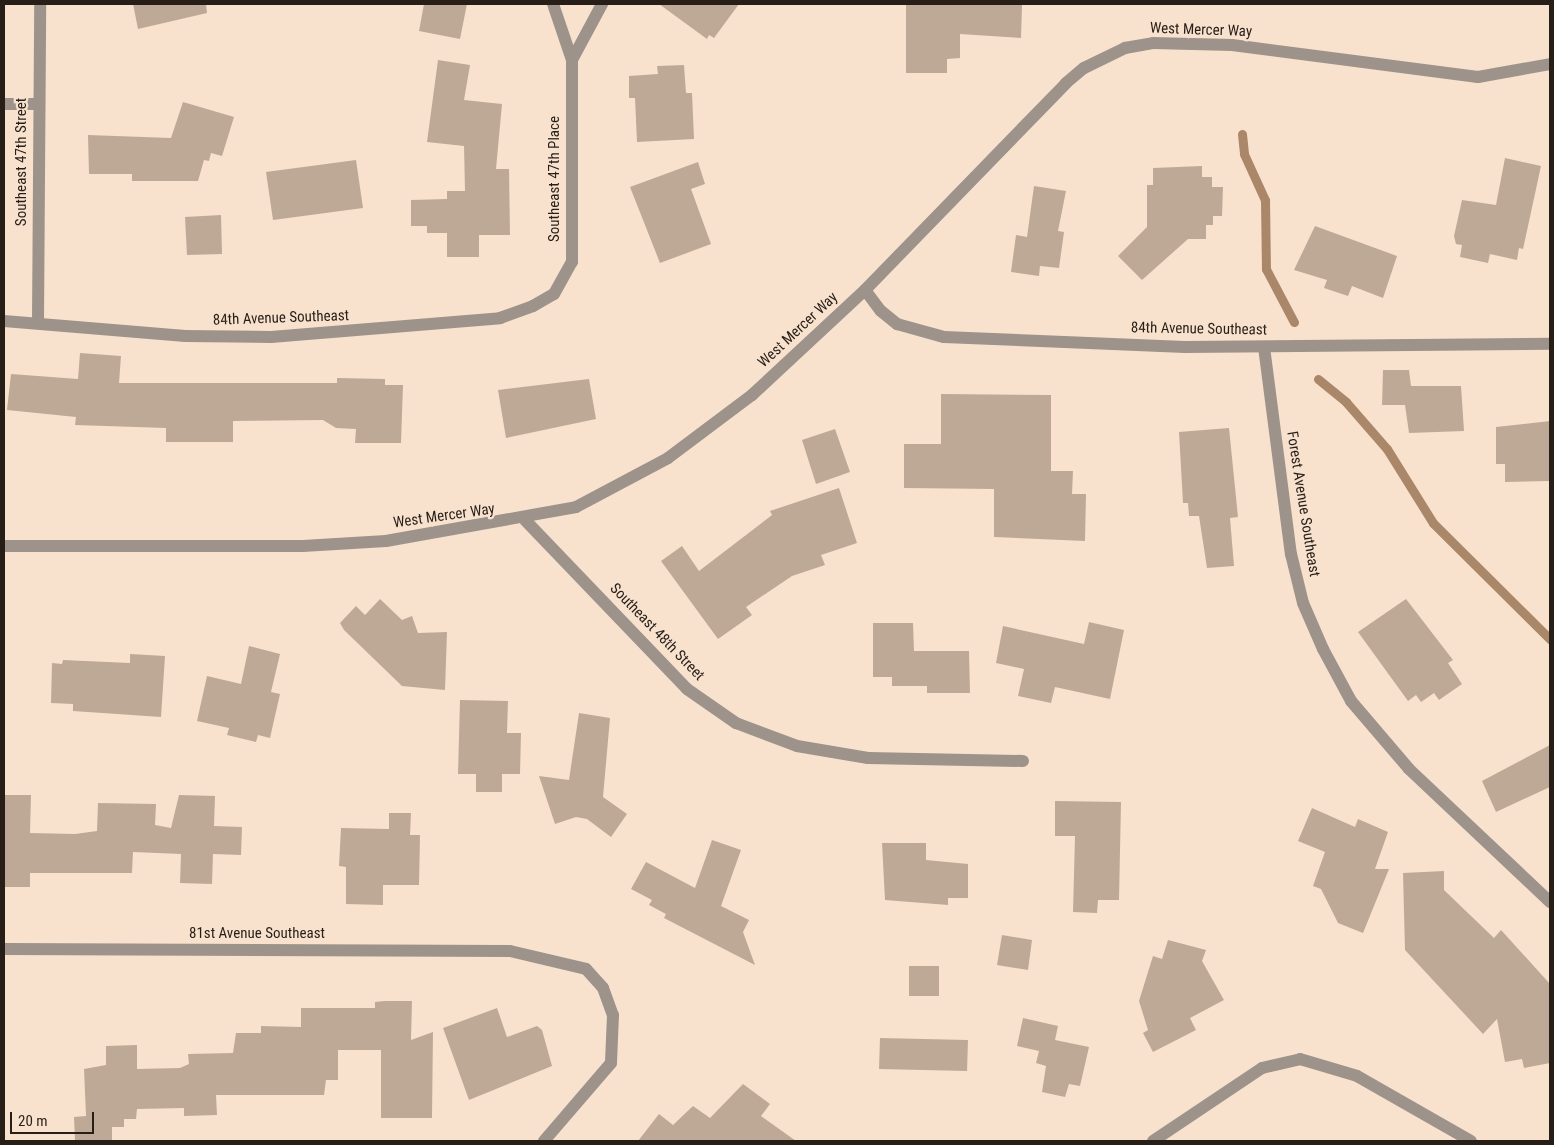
<!DOCTYPE html>
<style>
body{margin:0}
#map{position:relative;width:1554px;height:1145px;overflow:hidden;background:#f8e2ce;font-family:"Roboto Condensed",sans-serif}
div>[style]{position:absolute}
[style*='--x']{left:calc(var(--x)*1px);top:calc(var(--y)*1px);width:calc(var(--w)*1px);rotate:calc(var(--a)*1deg)}
.stream>*{height:9px;margin:-4.5px;padding:0 4.5px;transform-origin:4.5px;border-radius:4.5px;background:#aa8768}
.building>*{inset:0;background:#bea997}
.minor>*{height:12px;margin:-6px;padding:0 6px;transform-origin:6px;border-radius:6px;background:#9d938b}
.tertiary>*{height:12px;margin:-6px;padding:0 6px;transform-origin:6px;border-radius:6px;background:#9d938b}
span{translate:-50% -50%;white-space:nowrap;text-align:center;line-height:1.15;-webkit-text-stroke:4.5px #f8e2ce;paint-order:stroke}
.street-label{font-size:15px;color:#261e17}
.frame{position:absolute;inset:0;border:5px solid #261e17;pointer-events:none}
.scale{position:absolute;left:10px;top:1112px;width:84px;height:22px;box-sizing:border-box;border:2px solid #261e17;border-top:0;padding-left:6px;font-size:15px;line-height:18px;white-space:nowrap;color:#261e17;-webkit-text-stroke:4px #f8e2ce;paint-order:stroke}
</style>
<div id="map">
<div class="stream">
<div style="--x:1242;--y:134;--w:20;--a:84"></div>
<div style="--x:1244;--y:154;--w:51;--a:65.5"></div>
<div style="--x:1265;--y:200;--w:69;--a:89.2"></div>
<div style="--x:1266;--y:269;--w:60;--a:62.2"></div>
<div style="--x:1318;--y:379;--w:36;--a:39"></div>
<div style="--x:1346;--y:402;--w:62;--a:48.9"></div>
<div style="--x:1387;--y:449;--w:87;--a:58.1"></div>
<div style="--x:1433;--y:523;--w:165;--a:44.8"></div>
</div>
<div class="building">
<div style="clip-path:polygon(133px 4px,206px 4px,207px 13px,138px 29px)"></div>
<div style="clip-path:polygon(424px 4px,467px 4px,460px 39px,419px 31px)"></div>
<div style="clip-path:polygon(659px 4px,739px 4px,714px 38px,709px 35px,707px 39px)"></div>
<div style="clip-path:polygon(906px 4px,1022px 5px,1021px 38px,960px 34px,960px 58px,947px 59px,947px 73px,906px 73px)"></div>
<div style="clip-path:polygon(438px 60px,470px 65px,464px 100px,502px 104px,496px 169px,509px 169px,510px 235px,479px 235px,479px 257px,447px 257px,447px 233px,427px 233px,427px 226px,411px 226px,411px 200px,447px 199px,447px 191px,465px 191px,464px 146px,427px 142px)"></div>
<div style="clip-path:polygon(684px 65px,686px 93px,692px 93px,694px 139px,637px 142px,635px 98px,629px 98px,629px 76px,658px 74px,657px 66px)"></div>
<div style="clip-path:polygon(183px 102px,234px 117px,222px 156px,211px 153px,209px 161px,204px 160px,198px 181px,132px 181px,132px 174px,89px 174px,88px 135px,171px 138px)"></div>
<div style="clip-path:polygon(1505px 158px,1541px 166px,1523px 249px,1519px 248px,1517px 260px,1490px 254px,1488px 263px,1460px 257px,1462px 245px,1456px 244px,1454px 236px,1462px 200px,1496px 205px)"></div>
<div style="clip-path:polygon(356px 160px,363px 208px,273px 220px,266px 172px)"></div>
<div style="clip-path:polygon(698px 162px,705px 184px,691px 189px,711px 244px,660px 263px,630px 187px)"></div>
<div style="clip-path:polygon(1202px 166px,1202px 177px,1212px 177px,1212px 187px,1223px 187px,1222px 216px,1213px 216px,1213px 225px,1206px 225px,1206px 239px,1188px 239px,1142px 280px,1118px 256px,1147px 227px,1147px 185px,1153px 185px,1153px 168px)"></div>
<div style="clip-path:polygon(1034px 186px,1066px 191px,1058px 231px,1064px 232px,1059px 268px,1040px 266px,1039px 276px,1011px 272px,1016px 235px,1027px 237px)"></div>
<div style="clip-path:polygon(221px 215px,222px 254px,187px 255px,185px 217px)"></div>
<div style="clip-path:polygon(1315px 226px,1397px 256px,1383px 298px,1352px 286px,1348px 296px,1324px 288px,1327px 280px,1294px 270px)"></div>
<div style="clip-path:polygon(80px 353px,121px 356px,119px 383px,337px 383px,337px 378px,385px 379px,385px 385px,403px 385px,401px 443px,355px 443px,356px 429px,336px 428px,323px 420px,233px 421px,233px 442px,166px 442px,166px 428px,75px 425px,76px 417px,7px 410px,11px 374px,78px 379px)"></div>
<div style="clip-path:polygon(1383px 370px,1409px 370px,1411px 386px,1461px 386px,1464px 431px,1409px 433px,1405px 405px,1382px 405px)"></div>
<div style="clip-path:polygon(589px 379px,596px 419px,506px 438px,498px 390px)"></div>
<div style="clip-path:polygon(941px 394px,1051px 395px,1051px 471px,1073px 471px,1072px 494px,1086px 494px,1085px 541px,994px 537px,994px 489px,904px 488px,904px 444px,941px 444px)"></div>
<div style="clip-path:polygon(1550px 421px,1550px 481px,1505px 482px,1505px 464px,1496px 464px,1496px 427px)"></div>
<div style="clip-path:polygon(1229px 428px,1238px 517px,1230px 518px,1234px 566px,1207px 568px,1199px 516px,1189px 516px,1188px 503px,1183px 503px,1179px 432px)"></div>
<div style="clip-path:polygon(835px 429px,850px 472px,816px 484px,802px 440px)"></div>
<div style="clip-path:polygon(839px 488px,857px 543px,821px 555px,825px 565px,792px 576px,746px 607px,752px 615px,718px 639px,661px 561px,682px 546px,699px 571px,772px 515px,770px 511px)"></div>
<div style="clip-path:polygon(380px 599px,402px 620px,412px 616px,418px 633px,447px 632px,445px 690px,402px 686px,344px 630px,340px 623px,356px 606px,365px 615px)"></div>
<div style="clip-path:polygon(1406px 599px,1453px 660px,1448px 663px,1462px 684px,1439px 700px,1434px 693px,1421px 702px,1416px 695px,1408px 701px,1358px 632px)"></div>
<div style="clip-path:polygon(1089px 622px,1124px 630px,1110px 699px,1055px 687px,1051px 703px,1018px 696px,1024px 669px,996px 663px,1003px 626px,1084px 644px)"></div>
<div style="clip-path:polygon(873px 623px,913px 623px,914px 651px,969px 651px,970px 693px,927px 693px,927px 686px,892px 686px,892px 677px,873px 677px)"></div>
<div style="clip-path:polygon(249px 646px,280px 654px,271px 692px,280px 694px,270px 738px,258px 735px,256px 742px,227px 735px,229px 728px,197px 721px,207px 676px,241px 684px)"></div>
<div style="clip-path:polygon(130px 654px,165px 656px,161px 717px,73px 711px,73px 704px,51px 703px,52px 663px,62px 664px,63px 660px,130px 663px)"></div>
<div style="clip-path:polygon(460px 700px,508px 701px,507px 733px,521px 733px,520px 774px,502px 774px,502px 792px,476px 792px,476px 774px,458px 774px)"></div>
<div style="clip-path:polygon(579px 713px,610px 718px,603px 797px,627px 814px,611px 837px,587px 819px,576px 817px,555px 824px,539px 776px,569px 780px)"></div>
<div style="clip-path:polygon(1550px 745px,1550px 787px,1496px 812px,1482px 781px)"></div>
<div style="clip-path:polygon(4px 795px,31px 795px,30px 833px,75px 834px,97px 831px,98px 803px,156px 804px,155px 825px,171px 828px,179px 795px,215px 796px,214px 826px,242px 827px,241px 855px,213px 854px,212px 884px,180px 883px,181px 854px,133px 852px,132px 873px,30px 873px,30px 887px,4px 887px)"></div>
<div style="clip-path:polygon(1055px 801px,1121px 802px,1119px 900px,1098px 900px,1097px 913px,1073px 912px,1075px 836px,1055px 836px)"></div>
<div style="clip-path:polygon(1312px 808px,1355px 827px,1358px 819px,1388px 832px,1375px 869px,1389px 869px,1363px 933px,1338px 923px,1321px 889px,1313px 886px,1325px 852px,1298px 841px)"></div>
<div style="clip-path:polygon(389px 813px,411px 813px,410px 835px,420px 835px,419px 885px,383px 885px,383px 905px,346px 904px,346px 867px,339px 866px,341px 828px,389px 829px)"></div>
<div style="clip-path:polygon(712px 840px,741px 850px,721px 906px,749px 920px,743px 932px,755px 965px,664px 918px,666px 914px,649px 905px,652px 900px,631px 889px,646px 862px,695px 888px)"></div>
<div style="clip-path:polygon(882px 843px,926px 843px,926px 860px,968px 864px,968px 898px,948px 898px,948px 905px,885px 900px)"></div>
<div style="clip-path:polygon(1444px 871px,1444px 890px,1494px 938px,1501px 930px,1550px 984px,1550px 1063px,1524px 1068px,1522px 1059px,1505px 1062px,1497px 1019px,1483px 1034px,1405px 950px,1403px 873px)"></div>
<div style="clip-path:polygon(1002px 935px,1032px 940px,1028px 970px,997px 965px)"></div>
<div style="clip-path:polygon(1168px 940px,1206px 950px,1202px 961px,1224px 1000px,1190px 1018px,1196px 1030px,1153px 1052px,1143px 1033px,1148px 1030px,1139px 1001px,1153px 956px,1162px 959px)"></div>
<div style="clip-path:polygon(909px 966px,939px 966px,939px 996px,909px 996px)"></div>
<div style="clip-path:polygon(385px 1001px,412px 1001px,411px 1040px,433px 1032px,432px 1118px,381px 1118px,381px 1050px,338px 1050px,338px 1080px,326px 1080px,324px 1095px,216px 1095px,217px 1115px,184px 1116px,184px 1108px,137px 1109px,136px 1119px,124px 1119px,124px 1127px,112px 1127px,112px 1141px,75px 1141px,74px 1117px,86px 1116px,84px 1069px,106px 1065px,106px 1046px,137px 1045px,137px 1069px,180px 1068px,189px 1064px,188px 1054px,233px 1053px,236px 1033px,261px 1033px,261px 1026px,301px 1027px,301px 1008px,375px 1008px,375px 1002px)"></div>
<div style="clip-path:polygon(497px 1008px,507px 1037px,537px 1026px,542px 1030px,552px 1066px,469px 1100px,443px 1028px)"></div>
<div style="clip-path:polygon(1023px 1018px,1058px 1026px,1055px 1040px,1089px 1047px,1080px 1086px,1069px 1084px,1065px 1097px,1042px 1092px,1046px 1066px,1036px 1063px,1039px 1051px,1017px 1046px)"></div>
<div style="clip-path:polygon(880px 1038px,968px 1040px,967px 1071px,879px 1069px)"></div>
<div style="clip-path:polygon(743px 1084px,770px 1104px,761px 1116px,796px 1141px,638px 1141px,659px 1114px,673px 1125px,693px 1106px,710px 1118px)"></div>
</div>
<div class="minor">
<div style="--x:572;--y:60;--w:64;--a:-61.8"></div>
<div style="--x:4;--y:104;--w:35;--a:0"></div>
<div style="--x:865;--y:290;--w:26;--a:53"></div>
<div style="--x:881;--y:311;--w:21;--a:39"></div>
<div style="--x:897;--y:324;--w:49;--a:15.5"></div>
<div style="--x:944;--y:337;--w:241;--a:2.4"></div>
<div style="--x:1185;--y:347;--w:365;--a:-0.5"></div>
<div style="--x:4;--y:321;--w:182;--a:4.7"></div>
<div style="--x:185;--y:336;--w:86;--a:0.7"></div>
<div style="--x:271;--y:337;--w:230;--a:-4.7"></div>
<div style="--x:500;--y:318;--w:35;--a:-20"></div>
<div style="--x:533;--y:306;--w:24;--a:-30"></div>
<div style="--x:554;--y:294;--w:37;--a:-61"></div>
<div style="--x:572;--y:262;--w:202;--a:-90"></div>
<div style="--x:572;--y:60;--w:59;--a:-108.7"></div>
<div style="--x:38;--y:321;--w:317;--a:-89.6"></div>
<div style="--x:1264;--y:347;--w:209;--a:82.6"></div>
<div style="--x:1291;--y:554;--w:50;--a:76.2"></div>
<div style="--x:1303;--y:603;--w:50;--a:66.5"></div>
<div style="--x:1323;--y:649;--w:59;--a:61.7"></div>
<div style="--x:1351;--y:701;--w:89;--a:49.5"></div>
<div style="--x:1409;--y:769;--w:194;--a:43.3"></div>
<div style="--x:525;--y:520;--w:234;--a:46.2"></div>
<div style="--x:687;--y:689;--w:60;--a:34.8"></div>
<div style="--x:736;--y:723;--w:65;--a:20.7"></div>
<div style="--x:797;--y:746;--w:72;--a:9.6"></div>
<div style="--x:868;--y:758;--w:155;--a:1.1"></div>
<div style="--x:4;--y:949;--w:506;--a:0.23"></div>
<div style="--x:510;--y:951;--w:78;--a:13.3"></div>
<div style="--x:586;--y:969;--w:25;--a:48"></div>
<div style="--x:603;--y:988;--w:29;--a:70"></div>
<div style="--x:613;--y:1015;--w:48;--a:92.4"></div>
<div style="--x:611;--y:1063;--w:103;--a:130.7"></div>
<div style="--x:1153;--y:1141;--w:131;--a:-33.8"></div>
<div style="--x:1262;--y:1068;--w:39;--a:-13"></div>
<div style="--x:1300;--y:1059;--w:59;--a:16.6"></div>
<div style="--x:1357;--y:1076;--w:131;--a:29.7"></div>
</div>
<div class="tertiary">
<div style="--x:4;--y:546;--w:299;--a:0"></div>
<div style="--x:303;--y:546;--w:83;--a:-3.4"></div>
<div style="--x:386;--y:541;--w:193;--a:-10.1"></div>
<div style="--x:576;--y:507;--w:104;--a:-28"></div>
<div style="--x:668;--y:458;--w:105;--a:-36.9"></div>
<div style="--x:752;--y:395;--w:154;--a:-42.9"></div>
<div style="--x:865;--y:290;--w:289;--a:-45.8"></div>
<div style="--x:1066;--y:83;--w:23;--a:-40"></div>
<div style="--x:1084;--y:68;--w:46;--a:-26"></div>
<div style="--x:1125;--y:48;--w:28;--a:-10"></div>
<div style="--x:1153;--y:43;--w:79;--a:1.5"></div>
<div style="--x:1232;--y:45;--w:248;--a:7.4"></div>
<div style="--x:1478;--y:77;--w:73;--a:-10.2"></div>
</div>
<div class="street-label">
<span style="left:1201px;top:30px;rotate:2deg">West Mercer Way</span>
<span style="left:22px;top:162px;rotate:-90deg">Southeast 47th Street</span>
<span style="left:555px;top:179px;rotate:-90deg">Southeast 47th Place</span>
<span style="left:281px;top:318px;rotate:-2deg">84th Avenue Southeast</span>
<span style="left:1199px;top:329px;rotate:1deg">84th Avenue Southeast</span>
<span style="left:798px;top:330px;rotate:-43deg">West Mercer Way</span>
<span style="left:1303px;top:504px;rotate:81deg">Forest Avenue Southeast</span>
<span style="left:444px;top:516px;rotate:-8deg">West Mercer Way</span>
<span style="left:657px;top:632px;rotate:46deg">Southeast 48th Street</span>
<span style="left:257px;top:934px">81st Avenue Southeast</span>
</div>
<div class="frame"></div>
<div class="scale">20 m</div>
</div>
